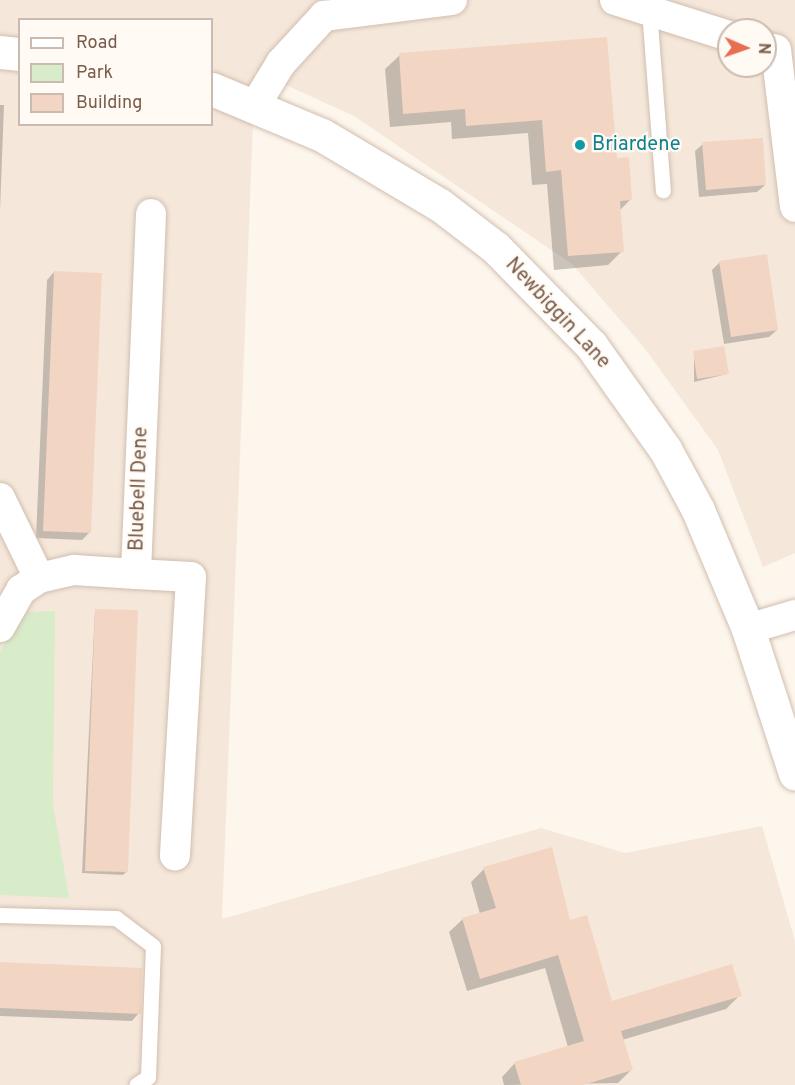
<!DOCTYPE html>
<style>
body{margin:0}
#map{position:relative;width:795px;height:1085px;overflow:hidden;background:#fdf6ec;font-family:Overpass,sans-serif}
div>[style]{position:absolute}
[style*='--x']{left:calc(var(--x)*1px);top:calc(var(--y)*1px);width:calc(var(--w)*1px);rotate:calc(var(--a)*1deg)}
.residential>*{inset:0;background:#f5e8da}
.green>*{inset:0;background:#d8ecc9}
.shadow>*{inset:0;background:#0003}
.building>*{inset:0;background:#f3d5c3}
.roads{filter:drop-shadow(0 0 2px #d1beb0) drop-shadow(0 0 2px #d1beb0)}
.service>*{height:15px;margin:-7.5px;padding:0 7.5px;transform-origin:7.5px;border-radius:7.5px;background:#fff}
.minor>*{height:30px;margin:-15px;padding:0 15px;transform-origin:15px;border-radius:15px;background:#fff}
.tertiary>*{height:33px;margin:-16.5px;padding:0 16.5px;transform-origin:16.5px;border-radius:16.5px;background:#fff}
.dots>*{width:16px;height:16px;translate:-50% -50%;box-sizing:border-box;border:3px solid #fffaf3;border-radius:50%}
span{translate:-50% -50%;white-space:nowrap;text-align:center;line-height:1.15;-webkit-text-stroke:4.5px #fffaf3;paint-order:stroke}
.culture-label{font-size:20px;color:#0d838f}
.left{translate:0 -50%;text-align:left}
.street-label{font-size:20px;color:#7a5c4d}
.legend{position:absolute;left:18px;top:18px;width:195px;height:108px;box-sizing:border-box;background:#fffaf3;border:2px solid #cabbb1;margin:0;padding:8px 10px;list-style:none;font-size:18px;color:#7a5c4d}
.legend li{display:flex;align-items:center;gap:12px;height:30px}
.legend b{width:30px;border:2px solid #cabbb1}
.north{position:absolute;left:717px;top:18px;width:60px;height:60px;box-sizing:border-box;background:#fffaf3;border:2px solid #cabbb1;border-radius:50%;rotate:92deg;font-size:16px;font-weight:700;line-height:24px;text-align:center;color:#7a5c4d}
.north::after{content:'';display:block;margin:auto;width:21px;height:27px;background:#e76f51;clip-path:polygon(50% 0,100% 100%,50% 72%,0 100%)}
</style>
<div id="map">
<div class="residential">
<div style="clip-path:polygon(evenodd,0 0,795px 0,795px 553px,763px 567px,718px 450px,646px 350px,572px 264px,354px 116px,255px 71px,222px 919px,541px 828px,625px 853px,762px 826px,795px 941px,795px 1085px,0 1085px,0 0,20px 20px,212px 20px,212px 124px,20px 124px,20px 20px,0 0,729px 30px,765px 30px,765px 66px,729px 66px,729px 30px)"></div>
</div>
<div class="green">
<div style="clip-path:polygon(55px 611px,53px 803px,69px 898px,0 895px,0 651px,27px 612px)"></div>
</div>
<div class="shadow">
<div style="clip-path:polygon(606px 39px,616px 159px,631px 199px,619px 211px,622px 251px,608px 265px,554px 270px,547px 184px,532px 185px,528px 133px,452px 139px,451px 122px,390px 127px,385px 69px,400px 55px)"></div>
<div style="clip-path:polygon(0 105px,4px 105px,0 211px)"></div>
<div style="clip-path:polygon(703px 144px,765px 185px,757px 192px,699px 197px,695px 151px)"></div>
<div style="clip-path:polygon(720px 262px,777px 330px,769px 337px,724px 344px,712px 270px)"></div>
<div style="clip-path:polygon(54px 272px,90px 532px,82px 540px,36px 538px,47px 280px)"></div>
<div style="clip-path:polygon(694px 352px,727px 374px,694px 382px)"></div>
<div style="clip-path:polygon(95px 610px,126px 872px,123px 875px,82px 873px)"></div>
<div style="clip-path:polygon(484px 869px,569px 922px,611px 1002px,740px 995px,726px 1009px,622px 1040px,631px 1070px,618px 1083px,504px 1085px,502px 1077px,515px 1063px,568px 1047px,545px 968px,467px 991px,449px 932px,463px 919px,480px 914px,471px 882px)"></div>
<div style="clip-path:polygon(0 964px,139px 1013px,132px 1021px,0 1016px)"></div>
</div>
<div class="building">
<div style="clip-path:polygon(607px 37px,617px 158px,629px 157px,632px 200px,620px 201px,624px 252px,568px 256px,561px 170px,546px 172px,542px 120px,466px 126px,465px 109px,403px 114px,399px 53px)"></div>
<div style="clip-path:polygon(763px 138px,766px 185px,706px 190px,702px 142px)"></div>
<div style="clip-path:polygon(767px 254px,778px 330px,731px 337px,719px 261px)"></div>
<div style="clip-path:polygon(54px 271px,102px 273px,91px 533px,43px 531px)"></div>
<div style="clip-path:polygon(724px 346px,729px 374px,697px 379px,693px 351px)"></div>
<div style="clip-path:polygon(95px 609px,138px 610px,128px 872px,85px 871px)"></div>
<div style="clip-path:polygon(552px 847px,570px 920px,587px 915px,612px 1001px,732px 964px,742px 996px,621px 1031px,633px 1070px,583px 1085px,521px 1085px,514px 1062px,584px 1041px,558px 955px,480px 979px,462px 918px,496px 908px,483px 867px)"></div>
<div style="clip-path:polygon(0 962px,142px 968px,141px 1014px,0 1008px)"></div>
</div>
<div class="roads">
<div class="service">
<div style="--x:649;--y:10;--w:181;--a:85.6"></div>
<div style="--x:0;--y:915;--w:116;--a:1.5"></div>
<div style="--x:116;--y:918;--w:46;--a:37.1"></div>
<div style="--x:153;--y:946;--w:131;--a:92.2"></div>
<div style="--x:148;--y:1077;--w:14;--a:146"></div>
</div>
<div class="minor">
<div style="--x:615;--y:0;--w:120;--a:17.5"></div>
<div style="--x:765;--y:47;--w:11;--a:15"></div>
<div style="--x:776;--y:50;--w:158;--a:83.1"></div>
<div style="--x:256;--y:104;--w:48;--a:-58.6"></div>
<div style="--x:281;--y:63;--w:64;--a:-47.5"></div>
<div style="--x:324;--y:16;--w:129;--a:-7.1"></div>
<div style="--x:151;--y:214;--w:360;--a:92.4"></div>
<div style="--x:136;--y:574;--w:55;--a:3.1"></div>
<div style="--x:191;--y:577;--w:279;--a:93.3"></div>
<div style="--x:0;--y:498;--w:89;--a:64"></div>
<div style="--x:0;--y:627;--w:43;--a:-60.4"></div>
<div style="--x:21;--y:590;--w:22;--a:-34"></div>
<div style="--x:39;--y:578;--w:36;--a:-13"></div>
<div style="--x:74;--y:570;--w:62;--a:3.7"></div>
<div style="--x:748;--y:629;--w:49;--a:-16.6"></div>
</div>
<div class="tertiary">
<div style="--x:0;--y:52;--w:20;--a:6"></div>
<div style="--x:212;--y:89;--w:119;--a:22.7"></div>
<div style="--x:322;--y:135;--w:137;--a:30.7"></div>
<div style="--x:440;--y:205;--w:71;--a:37.5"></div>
<div style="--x:496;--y:248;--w:136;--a:45.6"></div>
<div style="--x:591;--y:345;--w:128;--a:54.6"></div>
<div style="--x:665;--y:449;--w:69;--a:61.6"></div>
<div style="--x:698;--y:510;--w:129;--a:67.2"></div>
<div style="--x:748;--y:629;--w:152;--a:72"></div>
</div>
</div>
<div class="dots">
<div style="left:580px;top:145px;background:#0f9aa8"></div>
</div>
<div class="culture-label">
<span class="left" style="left:592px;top:145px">Briardene</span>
</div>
<div class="street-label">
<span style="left:557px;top:314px;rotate:47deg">Newbiggin Lane</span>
<span style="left:140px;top:489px;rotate:-88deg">Bluebell Dene</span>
</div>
<ul class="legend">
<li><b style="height:8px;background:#fff"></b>Road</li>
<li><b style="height:16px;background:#d8ecc9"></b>Park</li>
<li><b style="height:16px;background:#f3d5c3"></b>Building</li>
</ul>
<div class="north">N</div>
</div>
